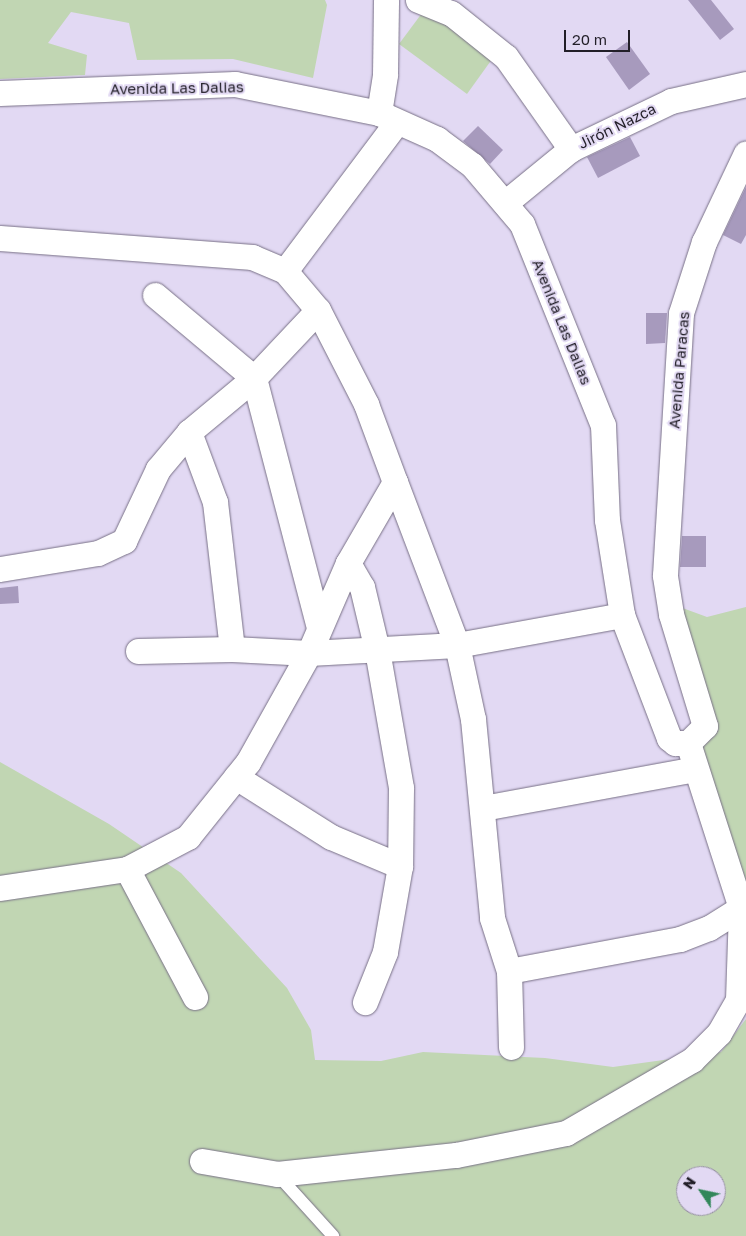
<!DOCTYPE html>
<meta charset="utf-8">
<style>
body{margin:0}
#map{position:relative;width:746px;height:1236px;overflow:hidden;background:#e2d9f3;font-family:"Golos Text",sans-serif}
div>[style]{position:absolute}
[style*='--x']{left:calc(var(--x)*1px);top:calc(var(--y)*1px);width:calc(var(--w)*1px);rotate:calc(var(--a)*1deg)}
.green>*{inset:0;background:#c1d6b3}
.building>*{inset:0;background:#a79abd}
.roads{filter:drop-shadow(0 0 1px #787086) drop-shadow(0 0 1px #787086)}
.lane>*{height:12px;margin:-6px;padding:0 6px;transform-origin:6px;border-radius:6px;background:#fff}
.street>*{height:25px;margin:-12.5px;padding:0 12.5px;transform-origin:12.5px;border-radius:12.5px;background:#fff}
span{translate:-50% -50%;white-space:nowrap;text-align:center;line-height:1.15;-webkit-text-stroke:4px #e2d9f3;paint-order:stroke}
.street-label{font-size:15px;color:#221f28}
.north{position:absolute;left:676px;top:1166px;width:50px;height:50px;box-sizing:border-box;background:#e2d9f3;border:1px solid #958fa2;border-radius:50%;rotate:304deg;font-size:14px;font-weight:700;line-height:20px;text-align:center;color:#221f28}
.north::after{content:'';display:block;margin:auto;width:18px;height:22px;background:#32875a;clip-path:polygon(50% 0,100% 100%,50% 72%,0 100%)}
.scale{position:absolute;left:564px;top:30px;width:66px;height:22px;box-sizing:border-box;border:2px solid #221f28;border-top:0;padding-left:6px;font-size:15px;line-height:18px;white-space:nowrap;color:#221f28;-webkit-text-stroke:4px #e2d9f3;paint-order:stroke}
</style>
<div id="map">
<div class="green">
<div style="clip-path:polygon(0 0,325px 0,327px 5px,313px 78px,233px 59px,137px 60px,129px 23px,71px 12px,48px 43px,87px 55px,85px 75px,0 79px)"></div>
<div style="clip-path:polygon(428px 5px,495px 55px,467px 94px,399px 44px)"></div>
<div style="clip-path:polygon(669px 603px,707px 617px,746px 607px,746px 887px,699px 788px,705px 726px)"></div>
<div style="clip-path:polygon(evenodd,0 762px,109px 824px,181px 873px,287px 988px,311px 1030px,315px 1060px,381px 1061px,423px 1052px,545px 1058px,613px 1067px,721px 1052px,746px 1019px,746px 1236px,0 1236px,0 762px,686px 1176px,716px 1176px,716px 1206px,686px 1206px,686px 1176px)"></div>
</div>
<div class="building">
<div style="clip-path:polygon(688px 0,711px 0,734px 29px,720px 40px)"></div>
<div style="clip-path:polygon(627px 42px,650px 74px,629px 90px,606px 57px)"></div>
<div style="clip-path:polygon(478px 126px,503px 150px,490px 164px,463px 141px)"></div>
<div style="clip-path:polygon(630px 137px,640px 156px,598px 178px,587px 157px)"></div>
<div style="clip-path:polygon(746px 187px,746px 235px,741px 244px,723px 235px)"></div>
<div style="clip-path:polygon(646px 313px,667px 313px,665px 343px,646px 344px)"></div>
<div style="clip-path:polygon(682px 536px,706px 536px,706px 567px,680px 567px)"></div>
<div style="clip-path:polygon(18px 586px,19px 603px,0 604px,0 588px)"></div>
</div>
<div class="roads">
<div class="lane">
<div style="--x:277;--y:1174;--w:84;--a:47.9"></div>
</div>
<div class="street">
<div style="--x:418;--y:0;--w:35;--a:22"></div>
<div style="--x:451;--y:13;--w:70;--a:38.7"></div>
<div style="--x:506;--y:57;--w:113;--a:54.8"></div>
<div style="--x:0;--y:93;--w:235;--a:-2.2"></div>
<div style="--x:235;--y:84;--w:147;--a:11.4"></div>
<div style="--x:379;--y:113;--w:64;--a:24.1"></div>
<div style="--x:437;--y:139;--w:44;--a:36.6"></div>
<div style="--x:472;--y:165;--w:77;--a:49.7"></div>
<div style="--x:522;--y:224;--w:217;--a:68.1"></div>
<div style="--x:603;--y:425;--w:95;--a:87.6"></div>
<div style="--x:607;--y:520;--w:96;--a:81"></div>
<div style="--x:622;--y:615;--w:132;--a:69.1"></div>
<div style="--x:669;--y:738;--w:8;--a:40"></div>
<div style="--x:675;--y:743;--w:13;--a:0"></div>
<div style="--x:688;--y:743;--w:24;--a:-45"></div>
<div style="--x:705;--y:726;--w:117;--a:-106.9"></div>
<div style="--x:671;--y:614;--w:39;--a:-99"></div>
<div style="--x:665;--y:575;--w:262;--a:-86.5"></div>
<div style="--x:681;--y:313;--w:75;--a:-72.1"></div>
<div style="--x:704;--y:242;--w:98;--a:-64.7"></div>
<div style="--x:379;--y:113;--w:39;--a:-81"></div>
<div style="--x:385;--y:74;--w:74;--a:-89.2"></div>
<div style="--x:505;--y:203;--w:85;--a:-39.3"></div>
<div style="--x:571;--y:149;--w:111;--a:-25.6"></div>
<div style="--x:671;--y:101;--w:77;--a:-12.8"></div>
<div style="--x:0;--y:238;--w:253;--a:4.3"></div>
<div style="--x:252;--y:257;--w:36;--a:23"></div>
<div style="--x:285;--y:271;--w:51;--a:49.8"></div>
<div style="--x:318;--y:310;--w:106;--a:62.9"></div>
<div style="--x:366;--y:404;--w:83;--a:69.6"></div>
<div style="--x:395;--y:482;--w:94;--a:120.1"></div>
<div style="--x:348;--y:563;--w:98;--a:113.4"></div>
<div style="--x:309;--y:653;--w:125;--a:119.2"></div>
<div style="--x:248;--y:762;--w:96;--a:128.7"></div>
<div style="--x:188;--y:837;--w:69;--a:152.3"></div>
<div style="--x:127;--y:869;--w:128;--a:171.5"></div>
<div style="--x:285;--y:271;--w:186;--a:-53.1"></div>
<div style="--x:155;--y:295;--w:129;--a:40"></div>
<div style="--x:254;--y:378;--w:257;--a:75.4"></div>
<div style="--x:189;--y:432;--w:75;--a:69.6"></div>
<div style="--x:215;--y:502;--w:148;--a:83.4"></div>
<div style="--x:395;--y:482;--w:174;--a:69.2"></div>
<div style="--x:457;--y:645;--w:76;--a:77.8"></div>
<div style="--x:473;--y:719;--w:200;--a:84.5"></div>
<div style="--x:492;--y:918;--w:56;--a:72.2"></div>
<div style="--x:509;--y:971;--w:76;--a:88.5"></div>
<div style="--x:348;--y:563;--w:28;--a:60"></div>
<div style="--x:362;--y:587;--w:65;--a:76.6"></div>
<div style="--x:377;--y:650;--w:140;--a:80.1"></div>
<div style="--x:401;--y:788;--w:78;--a:90.7"></div>
<div style="--x:400;--y:866;--w:87;--a:99.9"></div>
<div style="--x:385;--y:952;--w:54;--a:111.8"></div>
<div style="--x:0;--y:569;--w:99;--a:-9.3"></div>
<div style="--x:98;--y:553;--w:29;--a:-25"></div>
<div style="--x:124;--y:541;--w:80;--a:-64.7"></div>
<div style="--x:158;--y:469;--w:48;--a:-50"></div>
<div style="--x:189;--y:432;--w:85;--a:-39.7"></div>
<div style="--x:254;--y:378;--w:93;--a:-46.7"></div>
<div style="--x:138;--y:651;--w:94;--a:-1.2"></div>
<div style="--x:232;--y:649;--w:77;--a:3"></div>
<div style="--x:309;--y:653;--w:148;--a:-3.1"></div>
<div style="--x:457;--y:645;--w:168;--a:-10.3"></div>
<div style="--x:236;--y:777;--w:112;--a:32.3"></div>
<div style="--x:331;--y:837;--w:75;--a:22.8"></div>
<div style="--x:483;--y:808;--w:216;--a:-10.4"></div>
<div style="--x:127;--y:869;--w:145;--a:62"></div>
<div style="--x:509;--y:971;--w:174;--a:-10.6"></div>
<div style="--x:680;--y:939;--w:31;--a:-21"></div>
<div style="--x:709;--y:928;--w:38;--a:-32"></div>
<div style="--x:202;--y:1161;--w:76;--a:9.8"></div>
<div style="--x:277;--y:1174;--w:180;--a:-6.1"></div>
<div style="--x:456;--y:1155;--w:112;--a:-11.3"></div>
<div style="--x:566;--y:1133;--w:146;--a:-30.1"></div>
<div style="--x:692;--y:1060;--w:38;--a:-45"></div>
<div style="--x:719;--y:1033;--w:38;--a:-60"></div>
<div style="--x:738;--y:1000;--w:92;--a:-88.1"></div>
<div style="--x:741;--y:908;--w:173;--a:-107.8"></div>
</div>
</div>
<div class="street-label">
<span style="left:177px;top:88px;rotate:-1deg">Avenida Las Dalias</span>
<span style="left:617px;top:126px;rotate:-26deg">Jirón Nazca</span>
<span style="left:562px;top:322px;rotate:68deg">Avenida Las Dalias</span>
<span style="left:679px;top:370px;rotate:-85deg">Avenida Paracas</span>
</div>
<div class="north">N</div>
<div class="scale">20 m</div>
</div>
